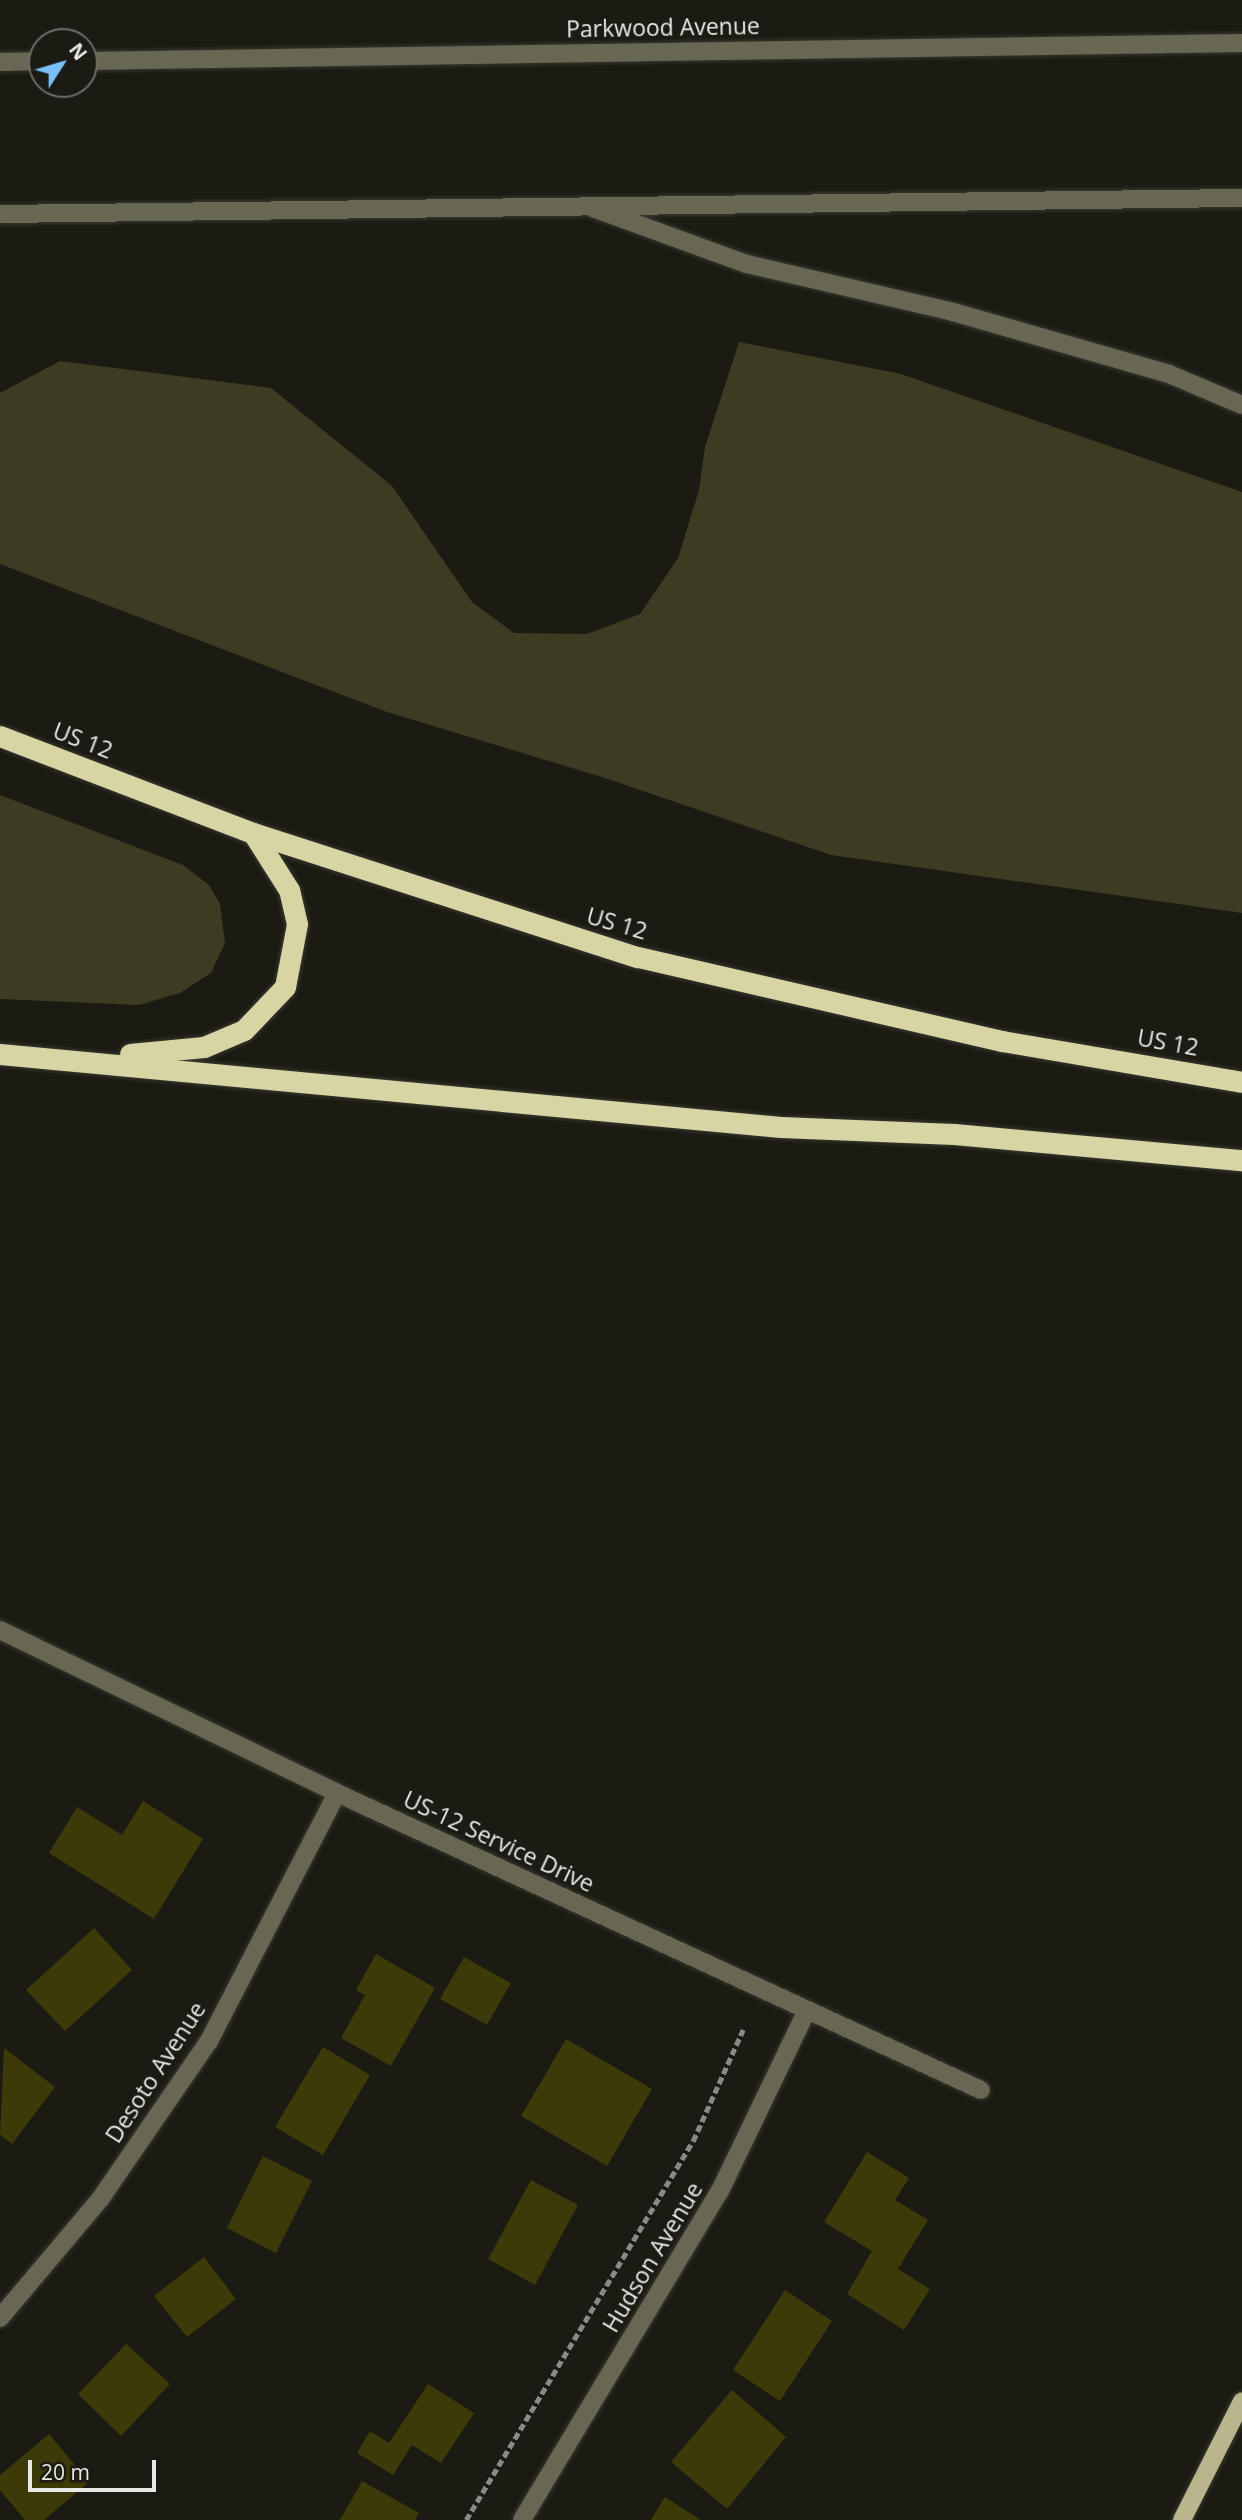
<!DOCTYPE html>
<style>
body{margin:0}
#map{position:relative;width:1242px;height:2520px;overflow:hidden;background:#1b1b13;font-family:"Open Sans",sans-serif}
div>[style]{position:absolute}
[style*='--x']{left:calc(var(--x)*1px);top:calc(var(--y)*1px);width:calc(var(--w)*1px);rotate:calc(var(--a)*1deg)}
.green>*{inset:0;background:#3d3b21}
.building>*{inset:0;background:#3d3a09}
.path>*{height:4.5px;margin-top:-2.25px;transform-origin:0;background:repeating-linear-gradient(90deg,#8a8a84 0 7px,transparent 0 10.5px)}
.roads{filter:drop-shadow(0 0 2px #383830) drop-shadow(0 0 2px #383830)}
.street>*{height:18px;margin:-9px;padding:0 9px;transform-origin:9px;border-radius:9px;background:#686754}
.primary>*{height:18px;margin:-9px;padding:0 9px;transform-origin:9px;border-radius:9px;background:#b8b68d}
.highway>*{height:21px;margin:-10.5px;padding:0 10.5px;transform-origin:10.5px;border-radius:10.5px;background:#d7d5a3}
span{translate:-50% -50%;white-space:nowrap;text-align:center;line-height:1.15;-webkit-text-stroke:6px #1b1b13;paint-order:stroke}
.street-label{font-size:23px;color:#e9e9e4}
.north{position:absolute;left:28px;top:28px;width:70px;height:70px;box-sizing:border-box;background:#1b1b13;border:2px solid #6d6d67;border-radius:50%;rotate:53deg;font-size:19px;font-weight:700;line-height:28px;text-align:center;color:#e9e9e4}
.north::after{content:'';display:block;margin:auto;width:24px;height:32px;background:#7abff8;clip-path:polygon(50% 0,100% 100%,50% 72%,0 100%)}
.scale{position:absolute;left:28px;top:2460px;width:128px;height:32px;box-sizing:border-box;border:4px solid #e9e9e4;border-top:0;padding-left:9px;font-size:21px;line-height:24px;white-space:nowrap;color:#e9e9e4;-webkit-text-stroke:5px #1b1b13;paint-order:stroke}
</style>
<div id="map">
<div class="green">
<div style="clip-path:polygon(739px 342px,901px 374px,1242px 492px,1242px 913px,831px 855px,605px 778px,387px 712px,0 564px,0 393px,60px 361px,271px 388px,392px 486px,472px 602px,514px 633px,587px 634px,640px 614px,678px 558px,699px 490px,705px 447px)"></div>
<div style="clip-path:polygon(0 795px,183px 865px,209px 885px,220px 904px,225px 943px,211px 973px,180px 993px,139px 1005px,0 999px)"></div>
</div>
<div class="building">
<div style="clip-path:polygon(143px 1801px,203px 1839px,154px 1919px,49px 1853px,77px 1807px,122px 1835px)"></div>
<div style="clip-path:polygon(94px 1928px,132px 1970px,65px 2031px,26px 1990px)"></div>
<div style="clip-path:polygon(376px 1954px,435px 1988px,391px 2066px,341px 2038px,365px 1995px,356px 1990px)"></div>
<div style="clip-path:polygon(464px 1957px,511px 1983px,487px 2025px,440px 1999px)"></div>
<div style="clip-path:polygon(566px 2039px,652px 2089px,607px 2166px,521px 2116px)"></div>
<div style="clip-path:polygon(323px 2047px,370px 2075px,323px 2155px,275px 2127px)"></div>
<div style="clip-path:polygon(4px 2048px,55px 2087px,12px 2144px,0 2135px)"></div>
<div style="clip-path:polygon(867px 2152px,909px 2178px,895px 2200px,928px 2220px,898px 2269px,930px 2289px,904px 2330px,847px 2294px,872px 2251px,824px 2222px)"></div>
<div style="clip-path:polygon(263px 2156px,312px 2181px,276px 2253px,227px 2228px)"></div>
<div style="clip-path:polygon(531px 2180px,578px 2205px,535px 2285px,488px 2259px)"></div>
<div style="clip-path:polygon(204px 2257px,236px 2299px,187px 2337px,154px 2296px)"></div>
<div style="clip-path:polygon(785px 2290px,832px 2321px,780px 2401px,733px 2370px)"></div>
<div style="clip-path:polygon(126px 2344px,170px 2384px,121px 2436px,78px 2394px)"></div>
<div style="clip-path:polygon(428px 2384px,474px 2413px,441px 2463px,412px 2445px,393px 2475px,357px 2453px,370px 2431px,389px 2443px)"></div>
<div style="clip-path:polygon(732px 2390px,786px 2437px,727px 2509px,671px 2462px)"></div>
<div style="clip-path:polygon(49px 2434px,89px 2482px,44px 2520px,25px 2520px,0 2490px,0 2475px)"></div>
<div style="clip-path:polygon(362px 2481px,419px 2513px,415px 2520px,340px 2520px)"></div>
<div style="clip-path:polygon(665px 2497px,701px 2520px,651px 2520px)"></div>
</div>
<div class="path">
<div style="--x:466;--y:2520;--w:442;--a:-59.1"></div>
<div style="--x:693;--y:2141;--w:122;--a:-65.8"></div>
</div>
<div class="roads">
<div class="street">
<div style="--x:84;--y:61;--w:1158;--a:-0.89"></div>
<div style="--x:0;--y:62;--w:42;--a:-1.4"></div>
<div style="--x:593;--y:208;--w:164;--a:20"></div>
<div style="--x:747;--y:264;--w:212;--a:13.1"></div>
<div style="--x:953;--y:312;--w:225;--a:16"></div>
<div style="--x:1169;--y:374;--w:79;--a:23"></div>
<div style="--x:0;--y:214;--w:1242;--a:-0.74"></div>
<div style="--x:0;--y:1630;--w:374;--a:25.8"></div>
<div style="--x:337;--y:1793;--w:709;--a:24.76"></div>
<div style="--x:0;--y:2318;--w:157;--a:-49.9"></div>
<div style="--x:101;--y:2198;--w:191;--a:-55.5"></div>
<div style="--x:209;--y:2041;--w:279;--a:-62.7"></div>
<div style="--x:522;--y:2520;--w:384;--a:-59"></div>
<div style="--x:720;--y:2191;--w:201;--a:-64.3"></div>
</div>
<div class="primary">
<div style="--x:1182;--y:2520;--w:133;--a:-63.2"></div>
</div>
<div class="highway">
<div style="--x:0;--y:736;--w:271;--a:21"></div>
<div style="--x:253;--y:833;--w:404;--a:17.9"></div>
<div style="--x:638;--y:957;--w:374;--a:13"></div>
<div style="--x:1002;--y:1041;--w:243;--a:9.7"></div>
<div style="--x:0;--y:1054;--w:784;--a:5.34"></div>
<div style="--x:781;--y:1127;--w:173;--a:2.3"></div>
<div style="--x:954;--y:1134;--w:289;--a:5.2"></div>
<div style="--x:130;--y:1054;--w:74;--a:-5.4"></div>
<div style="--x:204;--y:1047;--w:43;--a:-23"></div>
<div style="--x:244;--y:1030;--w:59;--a:-46.4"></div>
<div style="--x:285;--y:987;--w:64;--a:-79.2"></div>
<div style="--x:297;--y:924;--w:35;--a:-103"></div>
<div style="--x:289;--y:890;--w:67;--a:-122.3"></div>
</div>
</div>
<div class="street-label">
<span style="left:663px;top:27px;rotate:-1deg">Parkwood Avenue</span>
<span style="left:83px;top:740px;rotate:21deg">US 12</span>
<span style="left:617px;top:923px;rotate:16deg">US 12</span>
<span style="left:1168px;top:1042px;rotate:10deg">US 12</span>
<span style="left:499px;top:1841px;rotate:25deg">US-12 Service Drive</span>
<span style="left:155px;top:2072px;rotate:-57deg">Desoto Avenue</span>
<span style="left:652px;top:2257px;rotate:-59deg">Hudson Avenue</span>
</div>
<div class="north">N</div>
<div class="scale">20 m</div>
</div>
